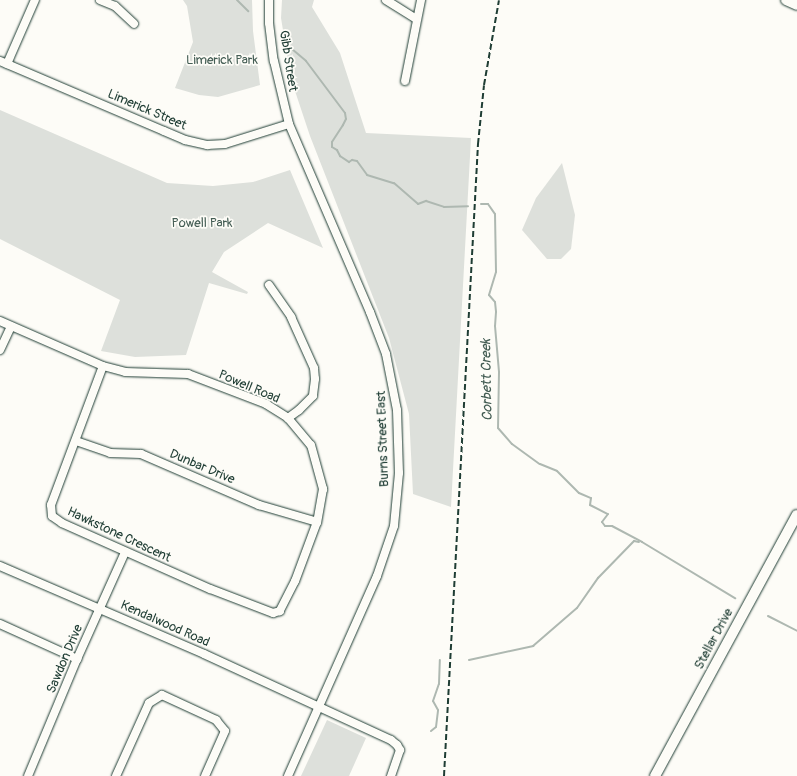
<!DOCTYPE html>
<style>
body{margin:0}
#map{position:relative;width:797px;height:776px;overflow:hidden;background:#fdfcf7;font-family:Pangolin,sans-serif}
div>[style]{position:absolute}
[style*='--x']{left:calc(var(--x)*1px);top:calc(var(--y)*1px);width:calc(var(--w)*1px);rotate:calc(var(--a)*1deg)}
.green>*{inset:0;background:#dde0db}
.stream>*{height:2px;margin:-1px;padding:0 1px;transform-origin:1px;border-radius:1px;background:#aeb8b1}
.roads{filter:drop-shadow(0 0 1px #1f3d34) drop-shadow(0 0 1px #1f3d34)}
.minor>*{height:8px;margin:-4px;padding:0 4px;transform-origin:4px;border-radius:4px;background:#fdfcf7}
.major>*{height:10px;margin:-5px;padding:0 5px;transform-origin:5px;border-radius:5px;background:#fdfcf7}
.rail>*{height:2px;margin-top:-1px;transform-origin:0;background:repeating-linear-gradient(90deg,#1f3d34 0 6px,transparent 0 9px)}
span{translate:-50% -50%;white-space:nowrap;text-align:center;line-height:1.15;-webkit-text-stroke:3.5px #fdfcf7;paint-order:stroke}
.park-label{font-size:13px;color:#455e55}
.street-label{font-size:13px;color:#1f3d34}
.water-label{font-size:14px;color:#435c53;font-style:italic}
</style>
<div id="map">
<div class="green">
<div style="clip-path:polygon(183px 0,252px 0,253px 31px,260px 85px,218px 97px,199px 95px,175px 88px,193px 42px,187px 6px)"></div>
<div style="clip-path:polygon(282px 0,314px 0,312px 7px,340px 53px,366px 133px,471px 138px,451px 507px,413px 494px,409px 414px,389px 338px,310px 136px,291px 79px,281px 18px)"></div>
<div style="clip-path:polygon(0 110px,167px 183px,213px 186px,253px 182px,290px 170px,323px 248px,268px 223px,224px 252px,212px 272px,248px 292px,247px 294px,209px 283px,186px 355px,135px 357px,101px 351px,120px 300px,0 239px)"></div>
<div style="clip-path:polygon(562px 163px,575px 215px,571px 249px,561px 259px,547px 259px,522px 230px,536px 198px)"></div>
<div style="clip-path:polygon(327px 720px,366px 738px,349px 776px,301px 776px)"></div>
</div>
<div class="stream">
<div style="--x:237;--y:0;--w:16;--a:45"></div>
<div style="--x:286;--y:44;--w:26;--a:40"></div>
<div style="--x:306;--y:61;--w:65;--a:53.1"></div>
<div style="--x:345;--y:113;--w:6;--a:81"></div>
<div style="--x:346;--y:119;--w:7;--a:117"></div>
<div style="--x:343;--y:125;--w:20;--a:123"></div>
<div style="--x:332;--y:142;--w:5;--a:90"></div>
<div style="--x:332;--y:147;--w:6;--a:31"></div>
<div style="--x:337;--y:150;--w:7;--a:63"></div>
<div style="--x:340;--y:156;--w:11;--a:34"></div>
<div style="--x:349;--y:162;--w:4;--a:-34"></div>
<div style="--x:352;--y:160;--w:5;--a:11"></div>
<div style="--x:357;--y:161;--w:17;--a:54"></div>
<div style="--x:367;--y:175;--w:28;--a:17"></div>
<div style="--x:394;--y:183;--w:32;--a:41"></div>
<div style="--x:418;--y:204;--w:9;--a:-21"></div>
<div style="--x:426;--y:201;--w:19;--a:18"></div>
<div style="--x:444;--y:207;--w:24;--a:-2"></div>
<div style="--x:481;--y:204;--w:7;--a:0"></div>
<div style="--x:488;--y:204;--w:12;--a:55"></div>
<div style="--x:495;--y:214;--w:58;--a:89"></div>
<div style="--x:496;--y:272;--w:24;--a:107"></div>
<div style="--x:489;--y:295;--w:9;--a:49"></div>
<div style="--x:495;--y:302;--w:10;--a:84"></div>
<div style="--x:496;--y:312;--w:14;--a:94"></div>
<div style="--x:495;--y:326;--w:46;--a:85"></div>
<div style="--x:499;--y:372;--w:56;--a:91"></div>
<div style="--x:498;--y:428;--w:21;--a:49"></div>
<div style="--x:512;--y:444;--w:34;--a:36"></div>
<div style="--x:540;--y:464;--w:18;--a:22"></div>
<div style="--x:557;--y:471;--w:31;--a:45"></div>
<div style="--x:579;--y:493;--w:13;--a:23"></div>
<div style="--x:591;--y:498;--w:7;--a:98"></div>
<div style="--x:590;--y:505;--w:20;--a:27"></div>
<div style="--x:608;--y:514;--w:10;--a:127"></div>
<div style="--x:602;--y:522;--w:5;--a:53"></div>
<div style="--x:605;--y:526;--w:7;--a:0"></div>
<div style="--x:612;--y:526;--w:34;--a:28"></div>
<div style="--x:642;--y:542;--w:109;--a:31.1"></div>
<div style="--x:768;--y:616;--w:33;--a:27"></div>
<div style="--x:469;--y:660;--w:66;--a:-12.3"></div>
<div style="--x:533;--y:646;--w:58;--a:-40.8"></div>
<div style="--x:577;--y:608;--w:37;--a:-55"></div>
<div style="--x:598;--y:578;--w:52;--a:-45.8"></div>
<div style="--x:634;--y:541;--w:5;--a:11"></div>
<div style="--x:431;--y:731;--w:6;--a:-39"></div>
<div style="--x:436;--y:727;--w:17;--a:-83"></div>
<div style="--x:438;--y:710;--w:10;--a:-119"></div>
<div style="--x:433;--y:701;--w:18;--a:-71"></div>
<div style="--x:439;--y:684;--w:24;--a:-88"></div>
</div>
<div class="roads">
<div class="minor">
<div style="--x:100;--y:0;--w:16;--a:22"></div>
<div style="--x:115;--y:6;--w:26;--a:43"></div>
<div style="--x:269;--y:0;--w:23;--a:90"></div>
<div style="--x:269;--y:23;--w:38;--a:83"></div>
<div style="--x:274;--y:61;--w:65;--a:76.6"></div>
<div style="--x:289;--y:124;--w:205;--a:66.7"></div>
<div style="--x:370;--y:312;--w:45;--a:69.1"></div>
<div style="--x:386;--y:354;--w:57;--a:78.9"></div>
<div style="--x:397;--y:410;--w:63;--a:88.2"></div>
<div style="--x:399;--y:473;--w:53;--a:95.4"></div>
<div style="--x:394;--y:526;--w:53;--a:108.8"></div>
<div style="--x:377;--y:576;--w:219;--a:114"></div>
<div style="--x:386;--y:0;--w:36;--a:32"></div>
<div style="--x:0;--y:61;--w:178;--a:23.1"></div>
<div style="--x:164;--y:131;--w:23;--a:23"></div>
<div style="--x:185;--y:140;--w:23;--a:13"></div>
<div style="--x:207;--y:145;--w:18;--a:-3"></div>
<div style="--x:225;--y:144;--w:67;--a:-17.4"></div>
<div style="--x:7;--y:64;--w:70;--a:-66.4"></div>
<div style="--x:405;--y:81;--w:83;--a:-78.8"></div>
<div style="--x:269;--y:285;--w:39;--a:55"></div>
<div style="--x:291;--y:317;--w:56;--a:65.7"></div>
<div style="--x:314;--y:368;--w:11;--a:85"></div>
<div style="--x:315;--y:379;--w:17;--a:97"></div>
<div style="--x:313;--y:396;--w:20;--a:135"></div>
<div style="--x:299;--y:410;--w:14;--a:144"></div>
<div style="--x:0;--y:321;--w:112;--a:23.6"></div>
<div style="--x:103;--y:366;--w:23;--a:15"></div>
<div style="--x:125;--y:372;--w:63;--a:1.8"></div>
<div style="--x:188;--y:374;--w:84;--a:21"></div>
<div style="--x:266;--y:404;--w:26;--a:32"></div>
<div style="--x:288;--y:418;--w:35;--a:50"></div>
<div style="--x:311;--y:445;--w:46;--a:74.7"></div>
<div style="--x:323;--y:489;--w:34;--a:100"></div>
<div style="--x:317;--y:522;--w:63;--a:110.4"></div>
<div style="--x:295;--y:581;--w:34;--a:117"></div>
<div style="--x:280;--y:611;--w:7;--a:164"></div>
<div style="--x:273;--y:613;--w:67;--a:-159.1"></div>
<div style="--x:210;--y:589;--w:162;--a:-156"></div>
<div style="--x:62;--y:523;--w:12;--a:-145"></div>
<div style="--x:52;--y:516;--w:11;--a:-95"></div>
<div style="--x:51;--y:505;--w:148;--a:-69.5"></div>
<div style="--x:0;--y:350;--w:26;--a:-65"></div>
<div style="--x:76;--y:441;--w:36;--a:19"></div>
<div style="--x:110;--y:453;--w:31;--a:2"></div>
<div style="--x:141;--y:454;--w:129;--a:23.4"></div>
<div style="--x:259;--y:505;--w:60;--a:16.3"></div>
<div style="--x:0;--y:566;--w:222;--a:23.3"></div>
<div style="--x:204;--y:654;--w:206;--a:24.7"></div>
<div style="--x:391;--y:740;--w:8;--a:40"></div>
<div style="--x:397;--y:745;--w:6;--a:59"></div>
<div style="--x:400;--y:750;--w:28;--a:109"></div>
<div style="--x:0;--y:624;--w:85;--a:24.4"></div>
<div style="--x:28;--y:776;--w:127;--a:-67.3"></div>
<div style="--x:77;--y:659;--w:117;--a:-65.8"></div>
<div style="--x:116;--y:776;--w:80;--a:-65.7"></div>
<div style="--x:149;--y:703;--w:15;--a:-32"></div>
<div style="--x:162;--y:695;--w:60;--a:24.8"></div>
<div style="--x:216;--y:720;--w:14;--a:51"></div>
<div style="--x:225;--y:731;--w:49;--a:114"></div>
</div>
<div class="major">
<div style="--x:786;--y:0;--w:12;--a:24"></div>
<div style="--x:655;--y:776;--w:297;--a:-61.5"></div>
</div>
</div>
<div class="rail">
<div style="--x:444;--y:776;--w:633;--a:-86.92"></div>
<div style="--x:478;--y:144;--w:59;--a:-84.2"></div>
<div style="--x:484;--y:85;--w:86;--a:-80"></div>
</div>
<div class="park-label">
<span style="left:222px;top:60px">Limerick Park</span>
<span style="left:202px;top:223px">Powell Park</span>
</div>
<div class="street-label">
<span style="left:288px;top:61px;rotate:81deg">Gibb Street</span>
<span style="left:147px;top:110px;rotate:23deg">Limerick Street</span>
<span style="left:249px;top:387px;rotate:23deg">Powell Road</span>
<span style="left:383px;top:439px;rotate:-92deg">Burns Street East</span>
<span style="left:202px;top:467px;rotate:23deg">Dunbar Drive</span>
<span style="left:119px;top:535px;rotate:25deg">Hawkstone Crescent</span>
<span style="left:165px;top:624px;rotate:24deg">Kendalwood Road</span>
<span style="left:714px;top:639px;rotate:-62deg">Stellar Drive</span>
<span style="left:65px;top:659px;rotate:-67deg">Sawdon Drive</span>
</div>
<div class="water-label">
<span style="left:487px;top:380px;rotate:-91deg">Corbett Creek</span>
</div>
</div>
